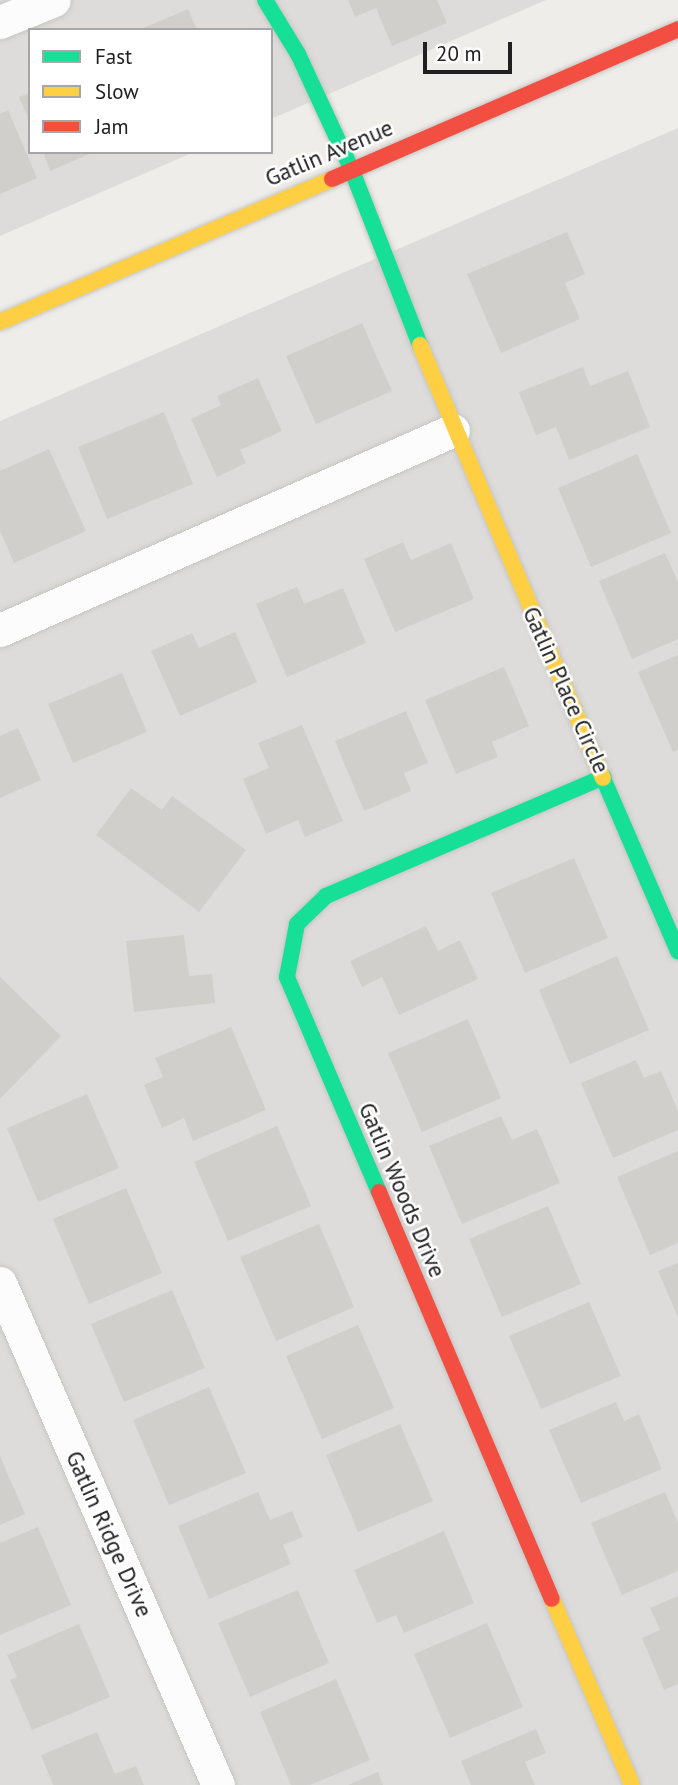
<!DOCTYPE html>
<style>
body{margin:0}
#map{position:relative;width:678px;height:1785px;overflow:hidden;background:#eeede9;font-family:"PT Sans",sans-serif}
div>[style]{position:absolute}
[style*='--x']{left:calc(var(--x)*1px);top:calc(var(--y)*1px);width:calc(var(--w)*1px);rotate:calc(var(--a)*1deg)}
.residential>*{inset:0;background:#dddcda}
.building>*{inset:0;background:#d1cfcc}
.roads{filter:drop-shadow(0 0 2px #c5c5c3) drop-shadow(0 0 2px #c5c5c3)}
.street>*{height:33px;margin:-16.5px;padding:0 16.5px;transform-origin:16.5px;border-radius:16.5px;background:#fcfcfc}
.fast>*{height:16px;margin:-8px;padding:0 8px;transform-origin:8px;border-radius:8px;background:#16e098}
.slow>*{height:16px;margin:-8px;padding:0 8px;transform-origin:8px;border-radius:8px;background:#ffcf43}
.jam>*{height:16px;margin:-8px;padding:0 8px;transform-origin:8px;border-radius:8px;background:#f24e42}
span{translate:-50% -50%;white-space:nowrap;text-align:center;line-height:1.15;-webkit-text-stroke:5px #fff;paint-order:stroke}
.street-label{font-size:23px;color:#202020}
.legend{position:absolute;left:28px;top:28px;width:245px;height:126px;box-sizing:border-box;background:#fff;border:2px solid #a6a6a6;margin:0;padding:9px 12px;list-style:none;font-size:21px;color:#202020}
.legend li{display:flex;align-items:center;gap:14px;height:35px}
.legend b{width:35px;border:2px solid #a6a6a6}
.scale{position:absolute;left:423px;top:42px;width:89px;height:32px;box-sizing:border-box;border:4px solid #202020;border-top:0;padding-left:9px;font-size:21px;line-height:24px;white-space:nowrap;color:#202020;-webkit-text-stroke:5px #fff;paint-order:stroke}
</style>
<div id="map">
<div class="residential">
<div style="clip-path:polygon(0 0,546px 0,271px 119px,271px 30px,30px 30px,30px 152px,194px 152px,0 236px)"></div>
<div style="clip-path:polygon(678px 128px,678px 1785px,0 1785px,0 421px)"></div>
</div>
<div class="building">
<div style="clip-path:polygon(348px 0,437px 0,447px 23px,392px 46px,376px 8px,355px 17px)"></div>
<div style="clip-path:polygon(188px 9px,197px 30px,139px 30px)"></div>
<div style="clip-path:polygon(30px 93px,30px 122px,19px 97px)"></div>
<div style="clip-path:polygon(8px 110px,37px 178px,0 194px,0 114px)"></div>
<div style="clip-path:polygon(43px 152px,94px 152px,50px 171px)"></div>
<div style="clip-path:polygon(567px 232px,585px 274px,565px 283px,580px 319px,501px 353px,467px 274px)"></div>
<div style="clip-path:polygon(362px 323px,392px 391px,316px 424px,286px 356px)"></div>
<div style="clip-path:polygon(583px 367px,590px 386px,628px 371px,650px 427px,569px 460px,556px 427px,536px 435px,519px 392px)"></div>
<div style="clip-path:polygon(258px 378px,282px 431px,240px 450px,246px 463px,217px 477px,191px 419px,221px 405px,217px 396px)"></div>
<div style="clip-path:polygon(164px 412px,193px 484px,107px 519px,78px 447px)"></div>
<div style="clip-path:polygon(49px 449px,86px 531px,14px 563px,0 531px,0 471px)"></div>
<div style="clip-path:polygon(637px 454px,671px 533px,591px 567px,558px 488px)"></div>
<div style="clip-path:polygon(403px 542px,411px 560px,451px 543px,474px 599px,395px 632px,364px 559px)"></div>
<div style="clip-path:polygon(665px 553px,678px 582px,678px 639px,632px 659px,599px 581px)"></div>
<div style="clip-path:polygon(297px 587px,304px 604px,343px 588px,366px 643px,287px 677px,256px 604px)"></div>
<div style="clip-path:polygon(235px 632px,257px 682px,180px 716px,151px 651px,192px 633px,199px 648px)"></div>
<div style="clip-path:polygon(678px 655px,678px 750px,673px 752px,638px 672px)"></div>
<div style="clip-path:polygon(504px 667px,529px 726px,492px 742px,498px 757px,456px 774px,425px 700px)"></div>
<div style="clip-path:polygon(122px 673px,147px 732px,73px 763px,48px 704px)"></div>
<div style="clip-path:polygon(406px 711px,428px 763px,404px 773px,411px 791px,364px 811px,335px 741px)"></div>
<div style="clip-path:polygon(302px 725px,343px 821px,305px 837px,298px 820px,266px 834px,243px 779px,269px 768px,258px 743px)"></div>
<div style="clip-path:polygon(18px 728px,41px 780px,0 798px,0 736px)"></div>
<div style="clip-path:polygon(131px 788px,162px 810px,172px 796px,246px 850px,199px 912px,96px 835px)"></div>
<div style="clip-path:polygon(574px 858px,608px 938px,525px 973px,491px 893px)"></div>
<div style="clip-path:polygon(426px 926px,438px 951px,460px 940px,478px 979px,399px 1015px,382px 977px,362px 987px,350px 961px)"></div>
<div style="clip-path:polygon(184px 935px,189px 976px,212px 974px,215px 1003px,134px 1012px,126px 941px)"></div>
<div style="clip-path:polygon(617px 956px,649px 1030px,570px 1064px,539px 990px)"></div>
<div style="clip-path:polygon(0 977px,61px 1036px,0 1099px)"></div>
<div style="clip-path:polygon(468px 1019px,501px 1098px,422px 1132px,388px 1053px)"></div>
<div style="clip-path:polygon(231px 1027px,266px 1110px,193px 1141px,184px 1118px,162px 1128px,144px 1085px,163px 1077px,155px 1058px)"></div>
<div style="clip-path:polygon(636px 1060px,644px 1078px,661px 1071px,678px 1111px,678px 1130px,613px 1158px,581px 1083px)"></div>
<div style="clip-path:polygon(87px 1094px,119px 1168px,38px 1202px,7px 1128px)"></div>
<div style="clip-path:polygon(501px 1116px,512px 1140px,537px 1129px,560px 1183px,462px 1224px,429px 1146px)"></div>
<div style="clip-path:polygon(277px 1126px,311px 1206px,228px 1241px,194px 1162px)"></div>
<div style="clip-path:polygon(678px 1151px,678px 1243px,650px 1255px,617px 1177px)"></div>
<div style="clip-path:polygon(126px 1188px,162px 1273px,89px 1304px,53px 1219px)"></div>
<div style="clip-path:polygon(548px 1206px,581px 1284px,502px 1317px,469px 1239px)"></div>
<div style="clip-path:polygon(319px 1224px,354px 1307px,276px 1341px,240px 1257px)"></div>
<div style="clip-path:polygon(678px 1263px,678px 1317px,658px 1271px)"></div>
<div style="clip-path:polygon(172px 1290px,205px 1368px,124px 1402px,91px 1324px)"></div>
<div style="clip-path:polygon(589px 1302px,621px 1376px,541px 1409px,509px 1336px)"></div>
<div style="clip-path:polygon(358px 1325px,394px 1408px,322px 1439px,286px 1356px)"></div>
<div style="clip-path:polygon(209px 1387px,246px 1473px,169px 1505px,133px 1420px)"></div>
<div style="clip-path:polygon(616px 1402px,624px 1421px,639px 1414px,662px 1469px,581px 1503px,549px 1430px)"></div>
<div style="clip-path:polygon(400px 1424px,433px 1501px,358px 1532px,326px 1455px)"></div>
<div style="clip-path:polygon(0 1456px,25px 1514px,0 1525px)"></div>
<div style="clip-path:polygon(258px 1492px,270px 1520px,292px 1511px,303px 1537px,283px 1545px,291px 1564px,209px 1599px,178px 1526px)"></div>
<div style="clip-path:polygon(665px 1492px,678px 1523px,678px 1571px,622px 1595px,591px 1523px)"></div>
<div style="clip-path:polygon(38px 1527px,71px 1605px,0 1635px,0 1543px)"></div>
<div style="clip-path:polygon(444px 1531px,474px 1603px,404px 1633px,396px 1615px,377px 1623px,354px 1570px)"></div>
<div style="clip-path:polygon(298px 1590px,329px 1663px,250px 1697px,218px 1623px)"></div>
<div style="clip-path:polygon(678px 1596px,678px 1684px,664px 1690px,642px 1638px,660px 1630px,650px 1608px)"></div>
<div style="clip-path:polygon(487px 1623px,523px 1707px,450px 1738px,414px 1654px)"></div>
<div style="clip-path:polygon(79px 1624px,110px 1697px,32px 1730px,10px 1680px,17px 1677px,7px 1655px)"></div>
<div style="clip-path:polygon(336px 1679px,370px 1760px,310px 1785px,291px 1785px,260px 1712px)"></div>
<div style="clip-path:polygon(536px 1729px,546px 1753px,525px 1762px,535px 1785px,471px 1785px,461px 1761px)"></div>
<div style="clip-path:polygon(97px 1732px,115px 1774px,136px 1766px,144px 1785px,53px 1785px,41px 1755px)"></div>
<div style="clip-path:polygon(378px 1772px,383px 1785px,348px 1785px)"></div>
</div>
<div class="roads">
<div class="street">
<div style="--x:0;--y:22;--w:58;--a:-22.2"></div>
<div style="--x:0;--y:630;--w:495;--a:-23.8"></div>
<div style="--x:0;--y:1283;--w:547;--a:66.53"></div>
</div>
<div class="fast">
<div style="--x:265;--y:0;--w:63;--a:58.6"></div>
<div style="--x:298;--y:54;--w:126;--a:65.1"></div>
<div style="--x:351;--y:168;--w:190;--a:68.7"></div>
<div style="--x:603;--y:778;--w:189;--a:66.6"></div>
<div style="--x:379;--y:1192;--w:234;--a:-113.2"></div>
<div style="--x:287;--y:977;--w:54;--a:-79.3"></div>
<div style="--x:297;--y:924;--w:40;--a:-44"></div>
<div style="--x:326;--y:896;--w:302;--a:-23.2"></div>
</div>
<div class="slow">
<div style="--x:0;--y:322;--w:361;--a:-23.3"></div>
<div style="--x:420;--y:345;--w:470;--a:67.1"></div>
<div style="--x:552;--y:1599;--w:202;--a:66.7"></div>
</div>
<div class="jam">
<div style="--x:332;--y:179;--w:377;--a:-23.4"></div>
<div style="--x:379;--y:1192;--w:442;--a:67"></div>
</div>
</div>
<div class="street-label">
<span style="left:329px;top:153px;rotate:-23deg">Gatlin Avenue</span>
<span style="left:566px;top:690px;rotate:66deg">Gatlin Place Circle</span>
<span style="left:402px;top:1190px;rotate:67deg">Gatlin Woods Drive</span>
<span style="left:109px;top:1534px;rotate:66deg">Gatlin Ridge Drive</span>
</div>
<ul class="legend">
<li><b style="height:9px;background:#16e098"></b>Fast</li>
<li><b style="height:9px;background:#ffcf43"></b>Slow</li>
<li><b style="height:9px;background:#f24e42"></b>Jam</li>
</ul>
<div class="scale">20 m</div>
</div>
